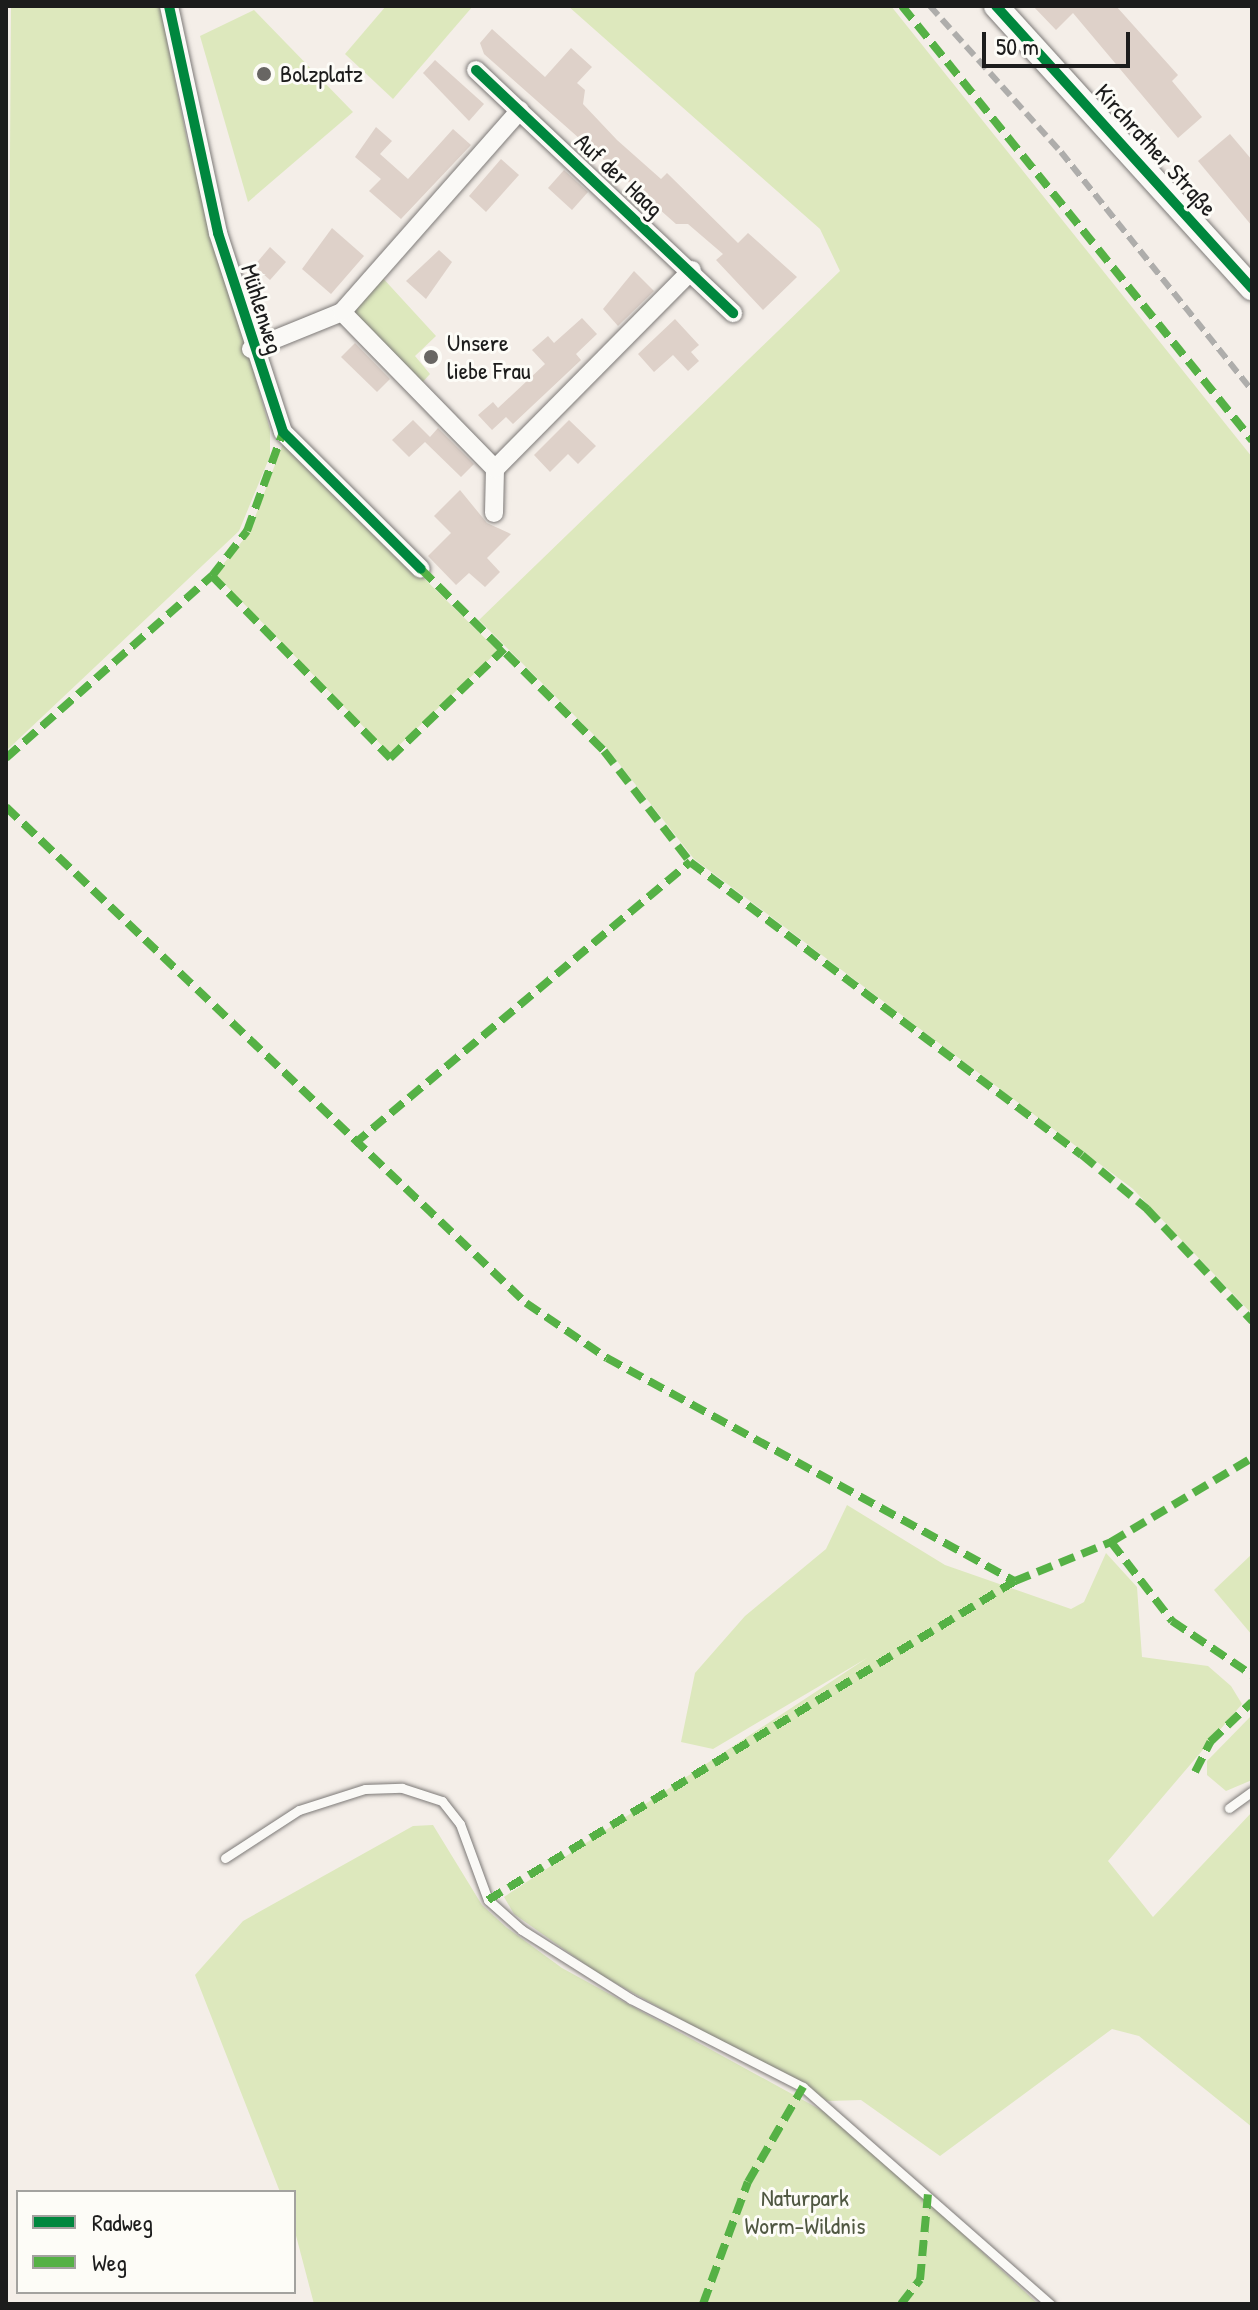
<!DOCTYPE html>
<meta charset="utf-8">
<style>
body{margin:0}
#map{position:relative;width:1258px;height:2310px;overflow:hidden;background:#f4eee8;font-family:"Patrick Hand",sans-serif}
div>[style]{position:absolute}
[style*='--x']{left:calc(var(--x)*1px);top:calc(var(--y)*1px);width:calc(var(--w)*1px);rotate:calc(var(--a)*1deg)}
.green>*{inset:0;background:#dde8bd}
.building>*{inset:0;background:#ded1c9}
.roads{filter:drop-shadow(0 0 2px #7d7a78) drop-shadow(0 0 2px #7d7a78)}
.lane>*{height:9px;margin:-4.5px;padding:0 4.5px;transform-origin:4.5px;border-radius:4.5px;background:#faf9f6}
.street>*{height:18px;margin:-9px;padding:0 9px;transform-origin:9px;border-radius:9px;background:#faf9f6}
.secondary>*{height:24px;margin:-12px;padding:0 12px;transform-origin:12px;border-radius:12px;background:#faf9f6}
.rail>*{height:6px;margin-top:-3px;transform-origin:0;background:repeating-linear-gradient(90deg,#aeadab 0 12px,transparent 0 18px)}
.quiet>*{height:8px;margin-top:-4px;transform-origin:0;background:repeating-linear-gradient(90deg,#55b145 0 16px,transparent 0 24px)}
.cycleway>*{height:10px;margin:-5px;padding:0 5px;transform-origin:5px;border-radius:5px;background:#00873e}
.dots>*{width:22px;height:22px;translate:-50% -50%;box-sizing:border-box;border:4px solid #fdfcf7;border-radius:50%}
span{translate:-50% -50%;white-space:nowrap;text-align:center;line-height:1.15;-webkit-text-stroke:6px #fdfcf7;paint-order:stroke}
.poi-label{font-size:24px;color:#1c1c1c}
.left{translate:0 -50%;text-align:left}
.street-label{font-size:24px;color:#1c1c1c}
.park-label{font-size:24px;color:#505842}
.frame{position:absolute;inset:0;border:8px solid #1c1c1c;pointer-events:none}
.legend{position:absolute;left:16px;top:2190px;width:280px;height:104px;box-sizing:border-box;background:#fdfcf7;border:2px solid #a3a29f;margin:0;padding:10px 14px;list-style:none;font-size:24px;color:#1c1c1c}
.legend li{display:flex;align-items:center;gap:16px;height:40px}
.legend b{width:40px;border:2px solid #a3a29f}
.scale{position:absolute;left:982px;top:32px;width:148px;height:36px;box-sizing:border-box;border:4px solid #1c1c1c;border-top:0;padding-left:10px;font-size:24px;line-height:28px;white-space:nowrap;color:#1c1c1c;-webkit-text-stroke:6px #fdfcf7;paint-order:stroke}
</style>
<div id="map">
<div class="green">
<div style="clip-path:polygon(11px 6px,160px 6px,187px 140px,270px 429px,270px 456px,239px 531px,6px 751px)"></div>
<div style="clip-path:polygon(386px 6px,473px 6px,393px 99px,345px 54px)"></div>
<div style="clip-path:polygon(568px 6px,891px 6px,1252px 457px,1252px 1314px,1133px 1189px,694px 859px,606px 747px,479px 620px,840px 271px,820px 229px)"></div>
<div style="clip-path:polygon(254px 10px,353px 112px,248px 202px,200px 36px)"></div>
<div style="clip-path:polygon(380px 275px,436px 336px,415px 356px,430px 374px,420px 385px,347px 311px)"></div>
<div style="clip-path:polygon(284px 441px,498px 651px,390px 754px,215px 574px,249px 533px)"></div>
<div style="clip-path:polygon(847px 1505px,945px 1565px,1071px 1609px,1084px 1602px,1106px 1553px,1137px 1587px,1142px 1657px,1208px 1666px,1231px 1686px,1242px 1704px,1108px 1861px,1153px 1917px,1252px 1812px,1252px 2127px,1139px 2036px,1112px 2029px,940px 2156px,861px 2100px,828px 2101px,599px 1974px,514px 1914px,504px 1897px,867px 1658px,713px 1749px,681px 1742px,695px 1673px,745px 1616px,826px 1549px)"></div>
<div style="clip-path:polygon(1252px 1554px,1252px 1635px,1214px 1590px)"></div>
<div style="clip-path:polygon(1252px 1715px,1252px 1780px,1226px 1791px,1207px 1775px,1207px 1761px)"></div>
<div style="clip-path:polygon(433px 1825px,482px 1905px,506px 1927px,562px 1968px,843px 2122px,1038px 2304px,314px 2304px,294px 2228px,294px 2192px,280px 2192px,195px 1975px,243px 1921px,413px 1826px)"></div>
</div>
<div class="building">
<div style="clip-path:polygon(1033px 6px,1116px 6px,1178px 75px,1172px 81px,1202px 117px,1178px 138px,1073px 13px,1056px 30px)"></div>
<div style="clip-path:polygon(492px 29px,545px 77px,571px 48px,592px 67px,577px 83px,585px 90px,583px 104px,617px 140px,661px 179px,667px 173px,738px 243px,748px 233px,797px 277px,763px 310px,716px 260px,723px 254px,688px 224px,676px 224px,484px 54px,480px 43px)"></div>
<div style="clip-path:polygon(435px 60px,484px 104px,469px 121px,423px 73px)"></div>
<div style="clip-path:polygon(376px 127px,392px 141px,380px 154px,408px 179px,453px 129px,471px 145px,401px 219px,369px 191px,381px 179px,355px 157px)"></div>
<div style="clip-path:polygon(1230px 134px,1252px 160px,1252px 226px,1198px 161px)"></div>
<div style="clip-path:polygon(501px 159px,519px 175px,486px 212px,469px 196px)"></div>
<div style="clip-path:polygon(564px 170px,588px 192px,572px 210px,548px 188px)"></div>
<div style="clip-path:polygon(332px 228px,364px 256px,331px 294px,302px 269px)"></div>
<div style="clip-path:polygon(270px 247px,286px 262px,270px 280px,254px 266px)"></div>
<div style="clip-path:polygon(439px 250px,452px 262px,426px 299px,406px 281px)"></div>
<div style="clip-path:polygon(634px 271px,654px 291px,618px 326px,603px 309px)"></div>
<div style="clip-path:polygon(582px 318px,597px 334px,576px 354px,581px 360px,513px 424px,506px 417px,492px 430px,478px 415px,493px 402px,498px 408px,545px 364px,532px 350px,548px 336px,554px 343px)"></div>
<div style="clip-path:polygon(675px 319px,699px 345px,691px 352px,699px 361px,688px 371px,673px 355px,654px 372px,638px 354px)"></div>
<div style="clip-path:polygon(355px 343px,390px 379px,377px 392px,341px 357px)"></div>
<div style="clip-path:polygon(413px 420px,430px 437px,438px 428px,474px 464px,461px 477px,425px 442px,409px 457px,392px 440px)"></div>
<div style="clip-path:polygon(569px 420px,596px 446px,578px 464px,568px 454px,550px 472px,534px 455px)"></div>
<div style="clip-path:polygon(460px 490px,487px 523px,511px 534px,487px 558px,500px 572px,485px 587px,469px 573px,456px 585px,428px 556px,451px 533px,434px 516px)"></div>
</div>
<div class="roads">
<div class="lane">
<div style="--x:1229;--y:1808;--w:29;--a:-36"></div>
<div style="--x:225;--y:1858;--w:88;--a:-33"></div>
<div style="--x:299;--y:1810;--w:69;--a:-17.7"></div>
<div style="--x:365;--y:1789;--w:37;--a:-2"></div>
<div style="--x:402;--y:1788;--w:42;--a:18"></div>
<div style="--x:442;--y:1801;--w:29;--a:52"></div>
<div style="--x:460;--y:1824;--w:81;--a:69.8"></div>
<div style="--x:488;--y:1900;--w:45;--a:41.4"></div>
<div style="--x:522;--y:1930;--w:129;--a:32.3"></div>
<div style="--x:631;--y:1999;--w:193;--a:27.1"></div>
<div style="--x:803;--y:2087;--w:329;--a:41.3"></div>
</div>
<div class="street">
<div style="--x:169;--y:6;--w:232;--a:77.8"></div>
<div style="--x:218;--y:233;--w:209;--a:71.9"></div>
<div style="--x:283;--y:432;--w:194;--a:44.8"></div>
<div style="--x:476;--y:70;--w:354;--a:43.4"></div>
<div style="--x:342;--y:312;--w:219;--a:45.7"></div>
<div style="--x:251;--y:349;--w:98;--a:-22.1"></div>
<div style="--x:342;--y:312;--w:269;--a:-48.6"></div>
<div style="--x:494;--y:513;--w:44;--a:-88.7"></div>
<div style="--x:495;--y:469;--w:280;--a:-45.3"></div>
</div>
<div class="secondary">
<div style="--x:996;--y:6;--w:381;--a:47.8"></div>
</div>
</div>
<div class="rail">
<div style="--x:930;--y:6;--w:196;--a:48.1"></div>
<div style="--x:1061;--y:152;--w:305;--a:51.3"></div>
</div>
<div class="quiet">
<div style="--x:902;--y:6;--w:558;--a:51.12"></div>
<div style="--x:421;--y:569;--w:258;--a:44.8"></div>
<div style="--x:604;--y:751;--w:140;--a:52.2"></div>
<div style="--x:690;--y:862;--w:489;--a:36.8"></div>
<div style="--x:1082;--y:1155;--w:85;--a:39.7"></div>
<div style="--x:1147;--y:1209;--w:154;--a:46.8"></div>
<div style="--x:212;--y:576;--w:255;--a:45.6"></div>
<div style="--x:390;--y:758;--w:158;--a:-43.7"></div>
<div style="--x:6;--y:758;--w:275;--a:-41.5"></div>
<div style="--x:212;--y:576;--w:57;--a:-52.1"></div>
<div style="--x:247;--y:531;--w:105;--a:-70"></div>
<div style="--x:6;--y:807;--w:719;--a:43.65"></div>
<div style="--x:526;--y:1303;--w:98;--a:34.2"></div>
<div style="--x:607;--y:1358;--w:465;--a:28.7"></div>
<div style="--x:354;--y:1144;--w:439;--a:-40"></div>
<div style="--x:1111;--y:1542;--w:100;--a:52.3"></div>
<div style="--x:1172;--y:1621;--w:97;--a:34"></div>
<div style="--x:1195;--y:1772;--w:34;--a:-63"></div>
<div style="--x:1210;--y:1742;--w:58;--a:-43.6"></div>
<div style="--x:488;--y:1900;--w:616;--a:-31.19"></div>
<div style="--x:1015;--y:1581;--w:104;--a:-22.1"></div>
<div style="--x:1111;--y:1542;--w:164;--a:-30.8"></div>
<div style="--x:703;--y:2304;--w:130;--a:-69.8"></div>
<div style="--x:748;--y:2182;--w:110;--a:-59.9"></div>
<div style="--x:901;--y:2304;--w:31;--a:-52"></div>
<div style="--x:920;--y:2280;--w:86;--a:-84.7"></div>
</div>
<div class="cycleway">
<div style="--x:169;--y:6;--w:232;--a:77.8"></div>
<div style="--x:218;--y:233;--w:209;--a:71.9"></div>
<div style="--x:283;--y:432;--w:194;--a:44.8"></div>
<div style="--x:996;--y:6;--w:381;--a:47.8"></div>
<div style="--x:476;--y:70;--w:354;--a:43.4"></div>
</div>
<div class="dots">
<div style="left:264px;top:74px;background:#686663"></div>
<div style="left:431px;top:357px;background:#686663"></div>
</div>
<div class="poi-label">
<span class="left" style="left:280px;top:74px">Bolzplatz</span>
<span class="left" style="left:447px;top:357px">Unsere<br>liebe Frau</span>
</div>
<div class="street-label">
<span style="left:1156px;top:150px;rotate:48deg">Kirchrather Straße</span>
<span style="left:619px;top:175px;rotate:43deg">Auf der Haag</span>
<span style="left:262px;top:309px;rotate:73deg">Mühlenweg</span>
</div>
<div class="park-label">
<span style="left:805px;top:2212px">Naturpark<br>Worm-Wildnis</span>
</div>
<div class="frame"></div>
<ul class="legend">
<li><b style="height:10px;background:#00873e"></b>Radweg</li>
<li><b style="height:10px;background:#55b145"></b>Weg</li>
</ul>
<div class="scale">50 m</div>
</div>
